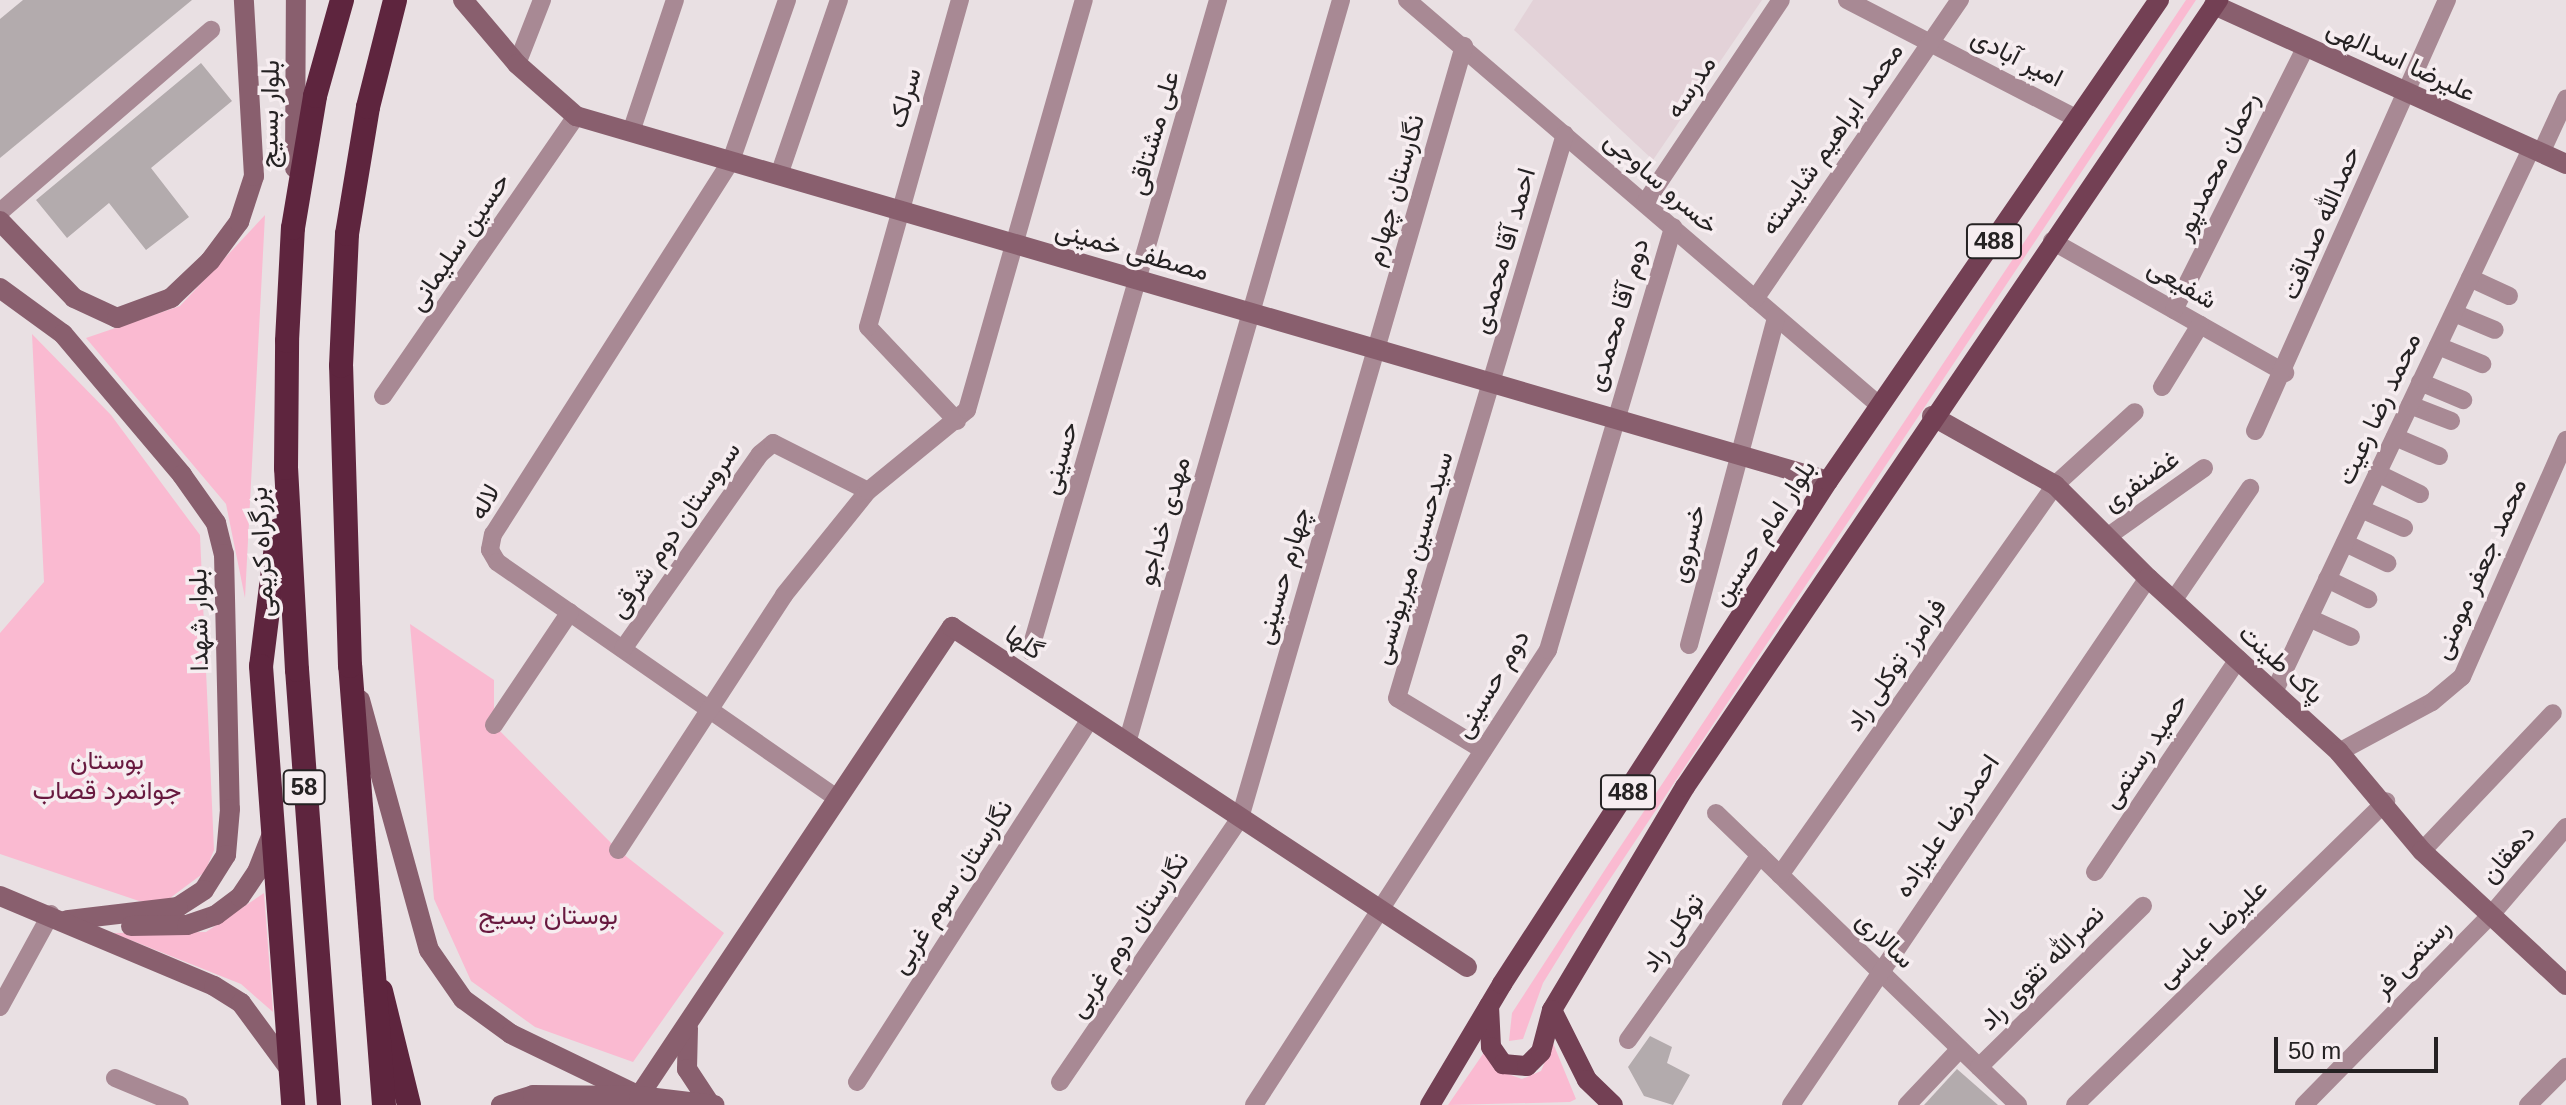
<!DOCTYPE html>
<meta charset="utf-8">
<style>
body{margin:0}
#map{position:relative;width:2566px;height:1105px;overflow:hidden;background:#e9e0e3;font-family:Arial,Vazirmatn,sans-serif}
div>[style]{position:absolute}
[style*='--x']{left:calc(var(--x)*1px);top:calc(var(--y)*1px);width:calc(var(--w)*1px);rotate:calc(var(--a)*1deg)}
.built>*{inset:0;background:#e3d2d8}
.green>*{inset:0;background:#fabad1}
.building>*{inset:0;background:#b3abad}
.street>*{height:18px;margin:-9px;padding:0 9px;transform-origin:9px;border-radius:9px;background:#a88994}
.secondary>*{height:20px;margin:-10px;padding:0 10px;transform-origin:10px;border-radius:10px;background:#895f6e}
.primary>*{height:20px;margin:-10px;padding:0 10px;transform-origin:10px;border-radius:10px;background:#734054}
.highway>*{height:24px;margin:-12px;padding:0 12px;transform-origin:12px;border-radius:12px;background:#5e253e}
span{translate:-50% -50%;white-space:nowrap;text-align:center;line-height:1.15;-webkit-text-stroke:7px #f6edf0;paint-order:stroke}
.shield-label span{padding:2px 6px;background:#f6edf0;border:2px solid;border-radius:6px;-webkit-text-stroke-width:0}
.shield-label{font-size:24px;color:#252223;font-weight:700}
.street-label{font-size:26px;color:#252223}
.park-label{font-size:26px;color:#68193f}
.scale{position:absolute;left:2274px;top:1037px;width:164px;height:36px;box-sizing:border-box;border:4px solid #252223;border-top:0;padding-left:10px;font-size:24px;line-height:28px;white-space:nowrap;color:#252223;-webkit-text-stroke:6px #f6edf0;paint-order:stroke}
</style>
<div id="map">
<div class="built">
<div style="clip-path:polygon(1533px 0,1762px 0,1653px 160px,1514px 30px)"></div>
</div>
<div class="green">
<div style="clip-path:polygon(2186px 0,2196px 0,1574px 933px,1543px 983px,1523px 1039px,1509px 1041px,1512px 1013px,1608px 865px)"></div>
<div style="clip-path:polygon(265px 215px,245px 598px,226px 504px,86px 338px,180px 306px)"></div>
<div style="clip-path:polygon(32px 334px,111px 415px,200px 535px,214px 850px,205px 872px,166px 901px,139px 901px,0 854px,0 633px,44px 582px)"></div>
<div style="clip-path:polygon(410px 624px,494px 680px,494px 725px,618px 850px,724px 933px,633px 1062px,535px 1027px,471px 981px,434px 899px)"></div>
<div style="clip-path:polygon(264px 893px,273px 1012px,241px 984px,113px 933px,206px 932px)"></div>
<div style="clip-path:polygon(1553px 1043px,1576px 1099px,1570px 1102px,1448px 1105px,1487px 1048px,1494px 1069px,1522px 1079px,1541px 1071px)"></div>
</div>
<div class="building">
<div style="clip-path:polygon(23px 0,192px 0,0 158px,0 19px)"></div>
<div style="clip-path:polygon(201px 63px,232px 101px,151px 168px,189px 217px,146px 250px,109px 203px,67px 238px,36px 200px)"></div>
<div style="clip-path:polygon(1650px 1036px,1672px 1047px,1667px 1063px,1690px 1075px,1673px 1105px,1644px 1096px,1628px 1067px)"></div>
<div style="clip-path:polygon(1957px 1069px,1998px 1105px,1924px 1105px)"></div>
</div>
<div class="street">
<div style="--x:787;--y:0;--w:170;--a:109.2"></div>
<div style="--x:731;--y:161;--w:442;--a:122.5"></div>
<div style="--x:493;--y:534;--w:16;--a:101"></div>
<div style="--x:490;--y:550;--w:14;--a:60"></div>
<div style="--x:497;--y:562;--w:413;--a:34.8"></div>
<div style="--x:1407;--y:0;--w:623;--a:40.64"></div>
<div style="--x:1847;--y:0;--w:260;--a:27.3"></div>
<div style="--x:517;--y:64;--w:69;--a:-68.7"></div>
<div style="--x:631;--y:132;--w:139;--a:-71.6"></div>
<div style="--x:2541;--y:153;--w:60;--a:-65.2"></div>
<div style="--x:779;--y:175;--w:185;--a:-71.1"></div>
<div style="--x:1645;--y:203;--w:244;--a:-56.2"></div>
<div style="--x:0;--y:212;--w:279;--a:-40.8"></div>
<div style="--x:2052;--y:241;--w:268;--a:29.5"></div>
<div style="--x:2470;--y:278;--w:43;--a:24.8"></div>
<div style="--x:1755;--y:299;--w:363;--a:-55.6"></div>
<div style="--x:2174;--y:310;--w:295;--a:-63.4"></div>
<div style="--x:2454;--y:313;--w:44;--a:22.5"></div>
<div style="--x:2438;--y:346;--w:48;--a:22.2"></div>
<div style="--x:2420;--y:382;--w:47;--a:22.7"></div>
<div style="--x:2162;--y:387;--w:73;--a:-58.5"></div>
<div style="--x:383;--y:396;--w:340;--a:-55.4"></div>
<div style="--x:2410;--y:405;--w:44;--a:21.3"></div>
<div style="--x:957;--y:421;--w:129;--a:-133.4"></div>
<div style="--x:868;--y:327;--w:340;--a:-74.3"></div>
<div style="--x:2255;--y:431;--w:472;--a:-66"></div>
<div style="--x:2395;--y:437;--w:48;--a:23.4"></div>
<div style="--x:2377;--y:473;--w:48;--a:26"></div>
<div style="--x:2361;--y:509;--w:47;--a:23.8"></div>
<div style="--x:2107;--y:537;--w:119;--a:-35.4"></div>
<div style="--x:2345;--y:543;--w:47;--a:25.5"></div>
<div style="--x:2327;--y:579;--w:46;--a:26"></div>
<div style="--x:2173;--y:601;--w:137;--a:-55.7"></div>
<div style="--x:2309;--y:618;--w:46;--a:24.3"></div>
<div style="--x:1689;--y:645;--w:339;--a:-75.1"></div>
<div style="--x:623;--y:649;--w:238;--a:-54.9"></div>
<div style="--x:760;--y:454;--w:17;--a:-40"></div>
<div style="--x:773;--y:443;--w:106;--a:26.8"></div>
<div style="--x:1030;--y:651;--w:678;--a:-73.89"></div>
<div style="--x:2274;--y:692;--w:601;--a:-64.67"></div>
<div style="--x:494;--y:725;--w:136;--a:-56.1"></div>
<div style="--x:1127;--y:743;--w:773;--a:-73.93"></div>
<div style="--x:1483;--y:750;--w:100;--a:-148.8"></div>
<div style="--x:1397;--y:698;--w:588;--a:-73.41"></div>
<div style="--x:2339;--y:752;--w:106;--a:-28.3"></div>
<div style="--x:2432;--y:702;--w:39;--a:-40"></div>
<div style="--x:2462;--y:677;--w:259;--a:-66.3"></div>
<div style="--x:1716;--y:813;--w:420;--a:44"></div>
<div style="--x:618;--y:850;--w:304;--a:-56.9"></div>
<div style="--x:784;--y:595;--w:134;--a:-51.1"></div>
<div style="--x:868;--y:491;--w:128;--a:-39.3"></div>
<div style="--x:967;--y:410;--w:426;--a:-74.1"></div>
<div style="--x:2422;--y:851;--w:190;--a:-46.5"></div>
<div style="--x:2095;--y:872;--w:257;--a:-56.1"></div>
<div style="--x:1780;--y:875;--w:477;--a:-54.8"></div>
<div style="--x:2055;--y:485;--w:108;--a:-42.4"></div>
<div style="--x:0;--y:1007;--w:106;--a:-61.3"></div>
<div style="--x:1628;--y:1040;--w:227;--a:-54.5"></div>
<div style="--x:1979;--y:1067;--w:230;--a:-44.5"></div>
<div style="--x:115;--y:1078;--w:70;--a:22.6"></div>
<div style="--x:857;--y:1082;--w:431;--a:-57.3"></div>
<div style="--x:1060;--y:1082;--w:320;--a:-55.7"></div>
<div style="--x:1240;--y:818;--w:804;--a:-73.82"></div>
<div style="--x:1254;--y:1105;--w:542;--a:-57.13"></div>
<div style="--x:1548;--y:650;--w:441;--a:-73.5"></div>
<div style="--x:1791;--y:1105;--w:637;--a:-55.89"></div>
<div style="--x:1907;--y:1105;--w:77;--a:-46.6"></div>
<div style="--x:2075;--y:1105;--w:435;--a:-44.3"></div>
<div style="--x:2304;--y:1105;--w:265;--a:-45.5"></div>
<div style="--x:2490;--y:916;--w:117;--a:-49.5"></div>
<div style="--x:2528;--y:1105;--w:54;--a:-45"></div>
</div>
<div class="secondary">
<div style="--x:463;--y:0;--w:84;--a:49.8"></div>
<div style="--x:517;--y:64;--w:79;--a:41.4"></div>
<div style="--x:576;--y:116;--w:1304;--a:16.25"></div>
<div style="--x:2214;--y:5;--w:386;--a:24.3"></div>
<div style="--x:295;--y:168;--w:168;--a:-89.7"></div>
<div style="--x:0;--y:221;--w:107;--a:46.1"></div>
<div style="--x:74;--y:298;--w:47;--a:24.9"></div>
<div style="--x:117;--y:318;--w:58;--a:-20.3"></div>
<div style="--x:171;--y:298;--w:54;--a:-43.5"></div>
<div style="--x:210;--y:261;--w:49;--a:-53.4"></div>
<div style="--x:239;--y:222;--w:48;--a:-71.9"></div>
<div style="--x:254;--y:176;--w:176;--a:-93.3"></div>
<div style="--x:0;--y:288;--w:78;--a:36.1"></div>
<div style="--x:63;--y:334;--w:185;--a:49.8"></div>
<div style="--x:182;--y:475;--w:59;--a:54.7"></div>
<div style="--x:216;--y:523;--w:32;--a:76"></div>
<div style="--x:224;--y:554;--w:255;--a:88.7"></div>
<div style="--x:230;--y:809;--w:46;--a:95"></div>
<div style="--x:226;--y:855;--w:41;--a:122.2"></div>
<div style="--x:204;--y:890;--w:31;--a:147"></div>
<div style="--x:178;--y:907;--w:112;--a:173.3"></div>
<div style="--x:1932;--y:416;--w:141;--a:29.3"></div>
<div style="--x:2055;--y:485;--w:132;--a:45"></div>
<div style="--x:2148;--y:578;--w:258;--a:42.3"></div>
<div style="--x:2339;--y:752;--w:129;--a:50"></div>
<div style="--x:2422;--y:851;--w:197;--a:42.9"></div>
<div style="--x:360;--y:700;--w:259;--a:74.6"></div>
<div style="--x:429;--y:950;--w:60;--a:55.2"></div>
<div style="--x:463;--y:999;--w:59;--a:36.1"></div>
<div style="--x:511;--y:1034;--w:142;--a:25.8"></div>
<div style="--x:0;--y:896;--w:232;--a:22.8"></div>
<div style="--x:214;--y:986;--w:32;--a:32"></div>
<div style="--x:241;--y:1003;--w:79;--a:53.7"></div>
<div style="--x:131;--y:926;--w:56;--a:-1"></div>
<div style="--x:187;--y:925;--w:31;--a:-19"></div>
<div style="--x:216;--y:915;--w:30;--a:-37"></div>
<div style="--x:240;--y:897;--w:30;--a:-56"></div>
<div style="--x:257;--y:872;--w:41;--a:-68.5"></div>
<div style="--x:688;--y:1028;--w:41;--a:91.4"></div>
<div style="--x:687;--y:1069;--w:42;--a:56.7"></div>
<div style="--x:639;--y:1096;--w:564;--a:-56.28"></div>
<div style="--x:952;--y:627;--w:617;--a:33.43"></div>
<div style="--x:501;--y:1105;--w:34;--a:-17"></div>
<div style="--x:533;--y:1095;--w:106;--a:0.5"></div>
<div style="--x:639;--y:1096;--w:76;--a:6.8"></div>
</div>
<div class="primary">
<div style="--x:1489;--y:1006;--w:41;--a:87.2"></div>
<div style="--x:1491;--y:1047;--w:21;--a:55"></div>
<div style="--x:1503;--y:1064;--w:24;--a:5"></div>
<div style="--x:1527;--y:1066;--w:20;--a:-45"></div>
<div style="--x:1541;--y:1052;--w:43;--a:-75.3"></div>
<div style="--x:1552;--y:1010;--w:260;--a:-59.2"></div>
<div style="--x:1685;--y:787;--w:951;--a:-55.89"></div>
<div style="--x:1552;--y:1010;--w:78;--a:63.4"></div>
<div style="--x:1587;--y:1080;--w:36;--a:44"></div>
<div style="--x:1430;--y:1105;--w:141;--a:-59.2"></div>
<div style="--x:1502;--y:984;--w:599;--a:-57.05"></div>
<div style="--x:1828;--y:481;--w:584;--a:-55.47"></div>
</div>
<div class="highway">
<div style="--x:278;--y:530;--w:137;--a:97.1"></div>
<div style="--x:261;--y:666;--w:440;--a:85.8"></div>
<div style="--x:381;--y:991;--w:117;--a:76.2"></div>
<div style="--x:329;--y:1105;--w:436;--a:-94.2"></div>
<div style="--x:297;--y:670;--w:202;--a:-93.1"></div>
<div style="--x:286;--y:468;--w:127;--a:-89.5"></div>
<div style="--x:287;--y:341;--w:113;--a:-87"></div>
<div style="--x:293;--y:228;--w:134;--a:-80.5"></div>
<div style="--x:315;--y:96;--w:100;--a:-74.3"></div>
<div style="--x:384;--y:1105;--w:440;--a:-94.4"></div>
<div style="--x:350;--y:666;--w:300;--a:-91.7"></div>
<div style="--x:341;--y:366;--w:132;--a:-87.4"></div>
<div style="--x:347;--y:234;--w:129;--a:-80.6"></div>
<div style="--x:368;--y:107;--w:110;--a:-75.8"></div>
</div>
<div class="shield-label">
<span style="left:1994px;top:241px">488</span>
<span style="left:304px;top:787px">58</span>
<span style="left:1628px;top:792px">488</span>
</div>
<div class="street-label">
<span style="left:2017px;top:58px;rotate:27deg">امیر آبادی</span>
<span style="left:2401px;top:61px;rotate:25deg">علیرضا اسدالهی</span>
<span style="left:1691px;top:87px;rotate:-56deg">مدرسه</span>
<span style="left:905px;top:98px;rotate:-74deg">سرلک</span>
<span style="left:270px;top:114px;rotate:-89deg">بلوار بسیج</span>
<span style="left:1154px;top:133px;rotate:-74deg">علی مشتاقی</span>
<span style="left:1832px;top:139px;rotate:-55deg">محمد ابراهیم شایسته</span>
<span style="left:2217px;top:166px;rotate:-64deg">رحمان محمدپور</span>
<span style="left:1661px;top:183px;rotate:41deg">خسرو ساوجی</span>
<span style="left:1395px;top:190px;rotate:-74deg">نگارستان چهارم</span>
<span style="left:2321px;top:223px;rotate:-67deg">حمدالله صداقت</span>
<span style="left:459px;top:242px;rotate:-56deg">حسین سلیمانی</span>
<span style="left:1132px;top:251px;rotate:16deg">مصطفی خمینی</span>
<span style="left:1504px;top:251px;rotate:-74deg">احمد آقا محمدی</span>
<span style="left:2182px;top:284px;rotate:30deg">شفیعی</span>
<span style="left:1618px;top:315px;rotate:-73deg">دوم آقا محمدی</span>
<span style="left:2379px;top:409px;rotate:-65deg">محمد رضا رعیت</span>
<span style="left:1060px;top:458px;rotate:-74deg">حسینی</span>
<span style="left:2141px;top:481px;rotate:-35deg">غضنفری</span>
<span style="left:485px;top:502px;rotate:-60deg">لاله</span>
<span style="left:1164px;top:521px;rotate:-74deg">مهدی خداجو</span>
<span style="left:675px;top:530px;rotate:-55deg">سروستان دوم شرقی</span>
<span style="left:1764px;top:533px;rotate:-57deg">بلوار امام حسین</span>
<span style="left:1688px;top:544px;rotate:-76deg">خسروی</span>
<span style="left:262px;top:552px;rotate:-93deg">بزرگراه کریمی</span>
<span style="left:1413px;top:558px;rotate:-73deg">سیدحسین میریونسی</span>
<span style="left:2480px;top:569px;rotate:-66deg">محمد جعفر مومنی</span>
<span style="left:1283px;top:576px;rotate:-74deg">چهارم حسینی</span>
<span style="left:199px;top:620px;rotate:-91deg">بلوار شهدا</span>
<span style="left:1024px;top:643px;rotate:34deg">گلها</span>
<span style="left:2281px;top:664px;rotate:42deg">پاک طینت</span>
<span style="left:1896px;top:665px;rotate:-55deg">فرامرز توکلی راد</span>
<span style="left:1492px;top:684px;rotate:-59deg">دوم حسینی</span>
<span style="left:2145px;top:751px;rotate:-56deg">حمید رستمی</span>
<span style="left:1947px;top:826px;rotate:-56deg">احمدرضا علیزاده</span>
<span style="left:2508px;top:854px;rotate:-49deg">دهقان</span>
<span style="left:952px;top:887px;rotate:-57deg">نگارستان سوم غربی</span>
<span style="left:1673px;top:933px;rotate:-55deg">توکلی راد</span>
<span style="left:2212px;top:934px;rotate:-44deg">علیرضا عباسی</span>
<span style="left:1129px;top:935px;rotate:-56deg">نگارستان دوم غربی</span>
<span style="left:1885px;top:940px;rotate:44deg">سالاری</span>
<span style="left:2412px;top:958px;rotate:-46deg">رستمی فر</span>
<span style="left:2042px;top:968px;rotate:-45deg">نصرالله تقوی راد</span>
</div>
<div class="park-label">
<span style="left:107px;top:776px">بوستان<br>جوانمرد قصاب</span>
<span style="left:548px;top:916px">بوستان بسیج</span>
</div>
<div class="scale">50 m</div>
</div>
